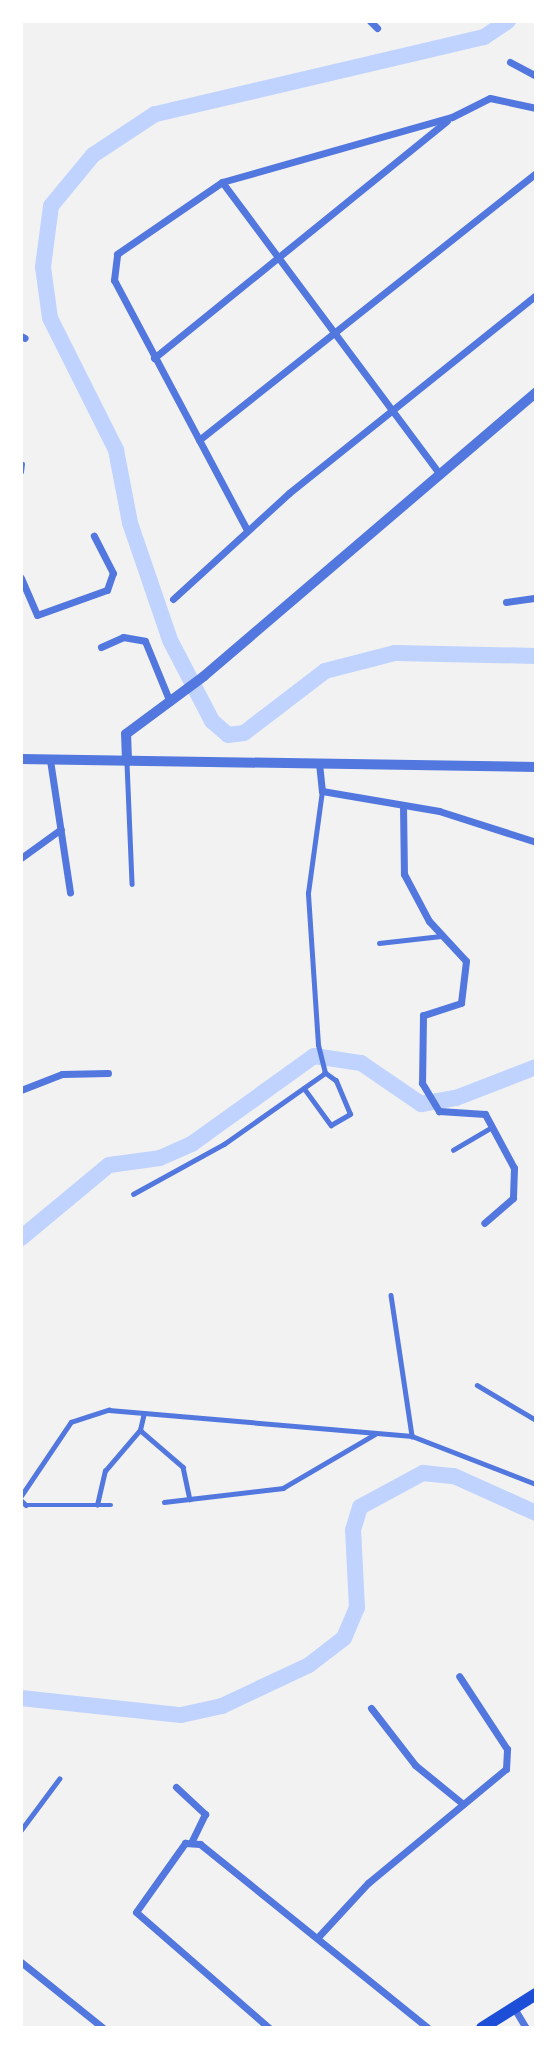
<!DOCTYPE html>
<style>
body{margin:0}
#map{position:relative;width:557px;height:2049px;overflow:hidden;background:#f2f2f2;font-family:Overpass,sans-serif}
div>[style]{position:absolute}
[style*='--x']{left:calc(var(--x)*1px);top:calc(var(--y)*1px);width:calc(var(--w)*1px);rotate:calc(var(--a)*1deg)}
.canal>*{height:16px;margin:-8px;padding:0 8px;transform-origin:8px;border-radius:8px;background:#bfd3fe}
.service>*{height:4.5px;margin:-2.25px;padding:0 2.25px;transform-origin:2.25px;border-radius:2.25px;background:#5277de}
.minor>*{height:7px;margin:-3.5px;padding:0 3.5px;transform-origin:3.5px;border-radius:3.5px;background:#5277de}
.tertiary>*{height:10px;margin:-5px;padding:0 5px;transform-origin:5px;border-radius:5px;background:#5277de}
.secondary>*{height:12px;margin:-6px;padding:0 6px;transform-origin:6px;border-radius:6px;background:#1d4ed8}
span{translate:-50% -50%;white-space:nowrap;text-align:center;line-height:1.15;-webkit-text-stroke:5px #fff;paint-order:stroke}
.frame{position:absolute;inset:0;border:23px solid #fff;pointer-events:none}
</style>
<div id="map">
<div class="canal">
<div style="--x:508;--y:21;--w:29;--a:146"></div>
<div style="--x:484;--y:37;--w:338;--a:166.8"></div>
<div style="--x:155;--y:114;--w:74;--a:146.5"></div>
<div style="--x:93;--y:155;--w:66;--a:129.5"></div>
<div style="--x:51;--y:206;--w:62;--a:97.5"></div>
<div style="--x:43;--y:267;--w:51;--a:82.2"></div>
<div style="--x:50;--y:318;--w:148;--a:63.4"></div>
<div style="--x:116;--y:450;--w:74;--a:79.1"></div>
<div style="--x:130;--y:523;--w:124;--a:71.1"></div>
<div style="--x:170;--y:640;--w:91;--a:62.6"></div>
<div style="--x:212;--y:721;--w:21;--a:41"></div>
<div style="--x:228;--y:735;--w:16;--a:-7"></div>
<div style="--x:244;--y:733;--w:102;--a:-37.4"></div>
<div style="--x:325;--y:671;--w:72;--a:-14.4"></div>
<div style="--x:395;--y:653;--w:141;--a:1.2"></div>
<div style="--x:21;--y:1238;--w:114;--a:-39.7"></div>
<div style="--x:109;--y:1165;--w:51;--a:-7.8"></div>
<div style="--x:160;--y:1158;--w:36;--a:-24"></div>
<div style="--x:193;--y:1143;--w:149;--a:-35.7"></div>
<div style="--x:314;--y:1056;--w:48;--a:8.5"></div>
<div style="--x:361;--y:1063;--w:73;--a:34.3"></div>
<div style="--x:421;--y:1104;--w:36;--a:-10"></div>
<div style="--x:456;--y:1098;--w:86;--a:-21.2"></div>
<div style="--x:21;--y:1698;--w:161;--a:6.1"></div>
<div style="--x:181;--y:1715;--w:42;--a:-12.4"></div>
<div style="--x:222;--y:1706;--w:96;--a:-25.2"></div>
<div style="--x:309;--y:1665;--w:44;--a:-37.6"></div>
<div style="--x:344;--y:1638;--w:33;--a:-67"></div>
<div style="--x:357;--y:1608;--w:78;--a:-92.9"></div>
<div style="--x:353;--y:1530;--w:24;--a:-73"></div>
<div style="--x:360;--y:1507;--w:72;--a:-28.4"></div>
<div style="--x:423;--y:1473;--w:31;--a:6"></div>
<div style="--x:454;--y:1476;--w:90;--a:24.3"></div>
</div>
<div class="service">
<div style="--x:21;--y:472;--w:8;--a:-83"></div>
<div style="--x:127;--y:763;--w:121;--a:87.6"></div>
<div style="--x:379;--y:943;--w:62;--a:-6.4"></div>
<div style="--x:304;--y:1088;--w:46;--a:53.9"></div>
<div style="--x:331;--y:1125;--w:22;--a:-30"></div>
<div style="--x:350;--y:1114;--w:36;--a:-113"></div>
<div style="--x:336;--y:1081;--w:14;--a:-144"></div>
<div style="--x:325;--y:1073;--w:29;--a:-104"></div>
<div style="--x:318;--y:1045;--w:152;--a:-93.8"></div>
<div style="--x:308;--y:893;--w:103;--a:-82.2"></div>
<div style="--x:453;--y:1150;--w:45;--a:-30.5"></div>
<div style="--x:133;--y:1194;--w:104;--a:-28.8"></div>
<div style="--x:224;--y:1144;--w:123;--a:-35.1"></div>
<div style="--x:391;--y:1295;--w:143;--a:81.5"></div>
<div style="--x:477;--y:1385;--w:69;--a:30.7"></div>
<div style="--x:140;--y:1430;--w:57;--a:40.7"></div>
<div style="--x:183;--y:1467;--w:33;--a:78"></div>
<div style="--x:21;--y:1496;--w:89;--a:-56"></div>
<div style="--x:71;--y:1422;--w:40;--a:-18"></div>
<div style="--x:109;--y:1410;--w:304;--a:4.9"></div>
<div style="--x:412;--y:1436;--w:133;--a:21.2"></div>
<div style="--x:21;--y:1500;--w:7;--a:45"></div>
<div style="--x:26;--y:1505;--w:85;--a:0"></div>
<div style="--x:164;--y:1502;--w:120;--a:-6.7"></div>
<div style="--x:283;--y:1488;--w:107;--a:-30.4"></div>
<div style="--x:97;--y:1505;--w:35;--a:-77"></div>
<div style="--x:105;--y:1471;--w:54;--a:-49.5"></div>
<div style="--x:140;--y:1430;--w:17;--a:-77"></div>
<div style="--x:21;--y:1830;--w:64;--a:-53.3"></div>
</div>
<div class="minor">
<div style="--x:370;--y:21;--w:10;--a:45"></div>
<div style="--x:510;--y:62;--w:30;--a:28"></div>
<div style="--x:222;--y:182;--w:362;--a:53.3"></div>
<div style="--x:21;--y:336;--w:4;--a:27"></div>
<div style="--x:154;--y:358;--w:377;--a:-39"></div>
<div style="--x:199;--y:440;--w:430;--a:-38.4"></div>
<div style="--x:247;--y:530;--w:283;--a:-118"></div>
<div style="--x:114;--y:280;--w:26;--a:-83"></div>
<div style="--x:117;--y:254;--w:127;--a:-34.4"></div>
<div style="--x:222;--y:182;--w:239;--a:-15.8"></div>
<div style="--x:452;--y:117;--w:42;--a:-26.6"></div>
<div style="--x:490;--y:98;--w:47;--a:12.3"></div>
<div style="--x:21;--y:578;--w:40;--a:66.6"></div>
<div style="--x:37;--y:615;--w:74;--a:-19.7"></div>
<div style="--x:107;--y:590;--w:18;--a:-71"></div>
<div style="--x:113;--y:573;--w:42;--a:-117.2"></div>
<div style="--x:173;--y:599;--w:157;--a:-42.4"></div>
<div style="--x:289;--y:493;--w:317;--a:-38.7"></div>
<div style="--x:506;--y:602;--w:30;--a:-8"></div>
<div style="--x:101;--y:647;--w:24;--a:-24"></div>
<div style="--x:123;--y:637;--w:22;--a:10"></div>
<div style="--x:145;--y:641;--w:66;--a:67.7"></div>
<div style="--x:50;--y:760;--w:134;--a:81.4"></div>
<div style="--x:319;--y:763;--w:28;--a:84"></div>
<div style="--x:322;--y:791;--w:119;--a:9.7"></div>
<div style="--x:439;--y:811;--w:102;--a:17.7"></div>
<div style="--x:403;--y:805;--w:69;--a:89.2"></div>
<div style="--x:404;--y:874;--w:53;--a:62"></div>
<div style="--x:429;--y:921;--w:54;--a:47.2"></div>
<div style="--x:466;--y:961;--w:42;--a:96.8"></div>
<div style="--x:461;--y:1003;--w:40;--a:162"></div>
<div style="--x:423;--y:1015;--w:68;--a:90.8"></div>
<div style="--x:422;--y:1083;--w:33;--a:59"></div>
<div style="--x:439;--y:1111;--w:46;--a:3.7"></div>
<div style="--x:485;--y:1114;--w:61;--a:61.8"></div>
<div style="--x:514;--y:1168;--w:30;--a:92"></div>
<div style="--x:513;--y:1198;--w:38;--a:139"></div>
<div style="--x:21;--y:858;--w:49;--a:-35.9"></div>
<div style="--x:21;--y:1090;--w:44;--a:-21.3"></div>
<div style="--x:62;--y:1074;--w:46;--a:-1.2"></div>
<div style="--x:371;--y:1708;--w:72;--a:52.3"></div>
<div style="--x:415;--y:1765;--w:62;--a:39.1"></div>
<div style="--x:176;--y:1787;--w:40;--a:43"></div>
<div style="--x:205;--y:1814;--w:30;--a:116"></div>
<div style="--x:318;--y:1937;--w:74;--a:-47.2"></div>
<div style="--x:368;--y:1883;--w:179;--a:-39.6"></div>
<div style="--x:506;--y:1769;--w:20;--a:-87"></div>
<div style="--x:507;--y:1749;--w:87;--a:-123.3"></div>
<div style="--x:21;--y:1962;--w:105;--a:38.8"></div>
<div style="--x:514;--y:2008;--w:23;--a:59"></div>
<div style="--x:269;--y:2028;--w:176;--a:-138.9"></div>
<div style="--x:136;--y:1912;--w:85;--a:-54.6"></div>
<div style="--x:185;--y:1843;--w:15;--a:4"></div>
<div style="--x:200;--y:1844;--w:293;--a:38.9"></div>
</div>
<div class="tertiary">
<div style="--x:21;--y:759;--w:515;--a:0.89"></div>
<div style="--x:127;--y:761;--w:27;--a:-92"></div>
<div style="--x:126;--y:734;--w:97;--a:-36.6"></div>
<div style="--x:204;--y:676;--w:437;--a:-40.5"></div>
</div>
<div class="secondary">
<div style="--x:482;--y:2028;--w:64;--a:-32.2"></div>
</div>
<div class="frame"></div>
</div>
